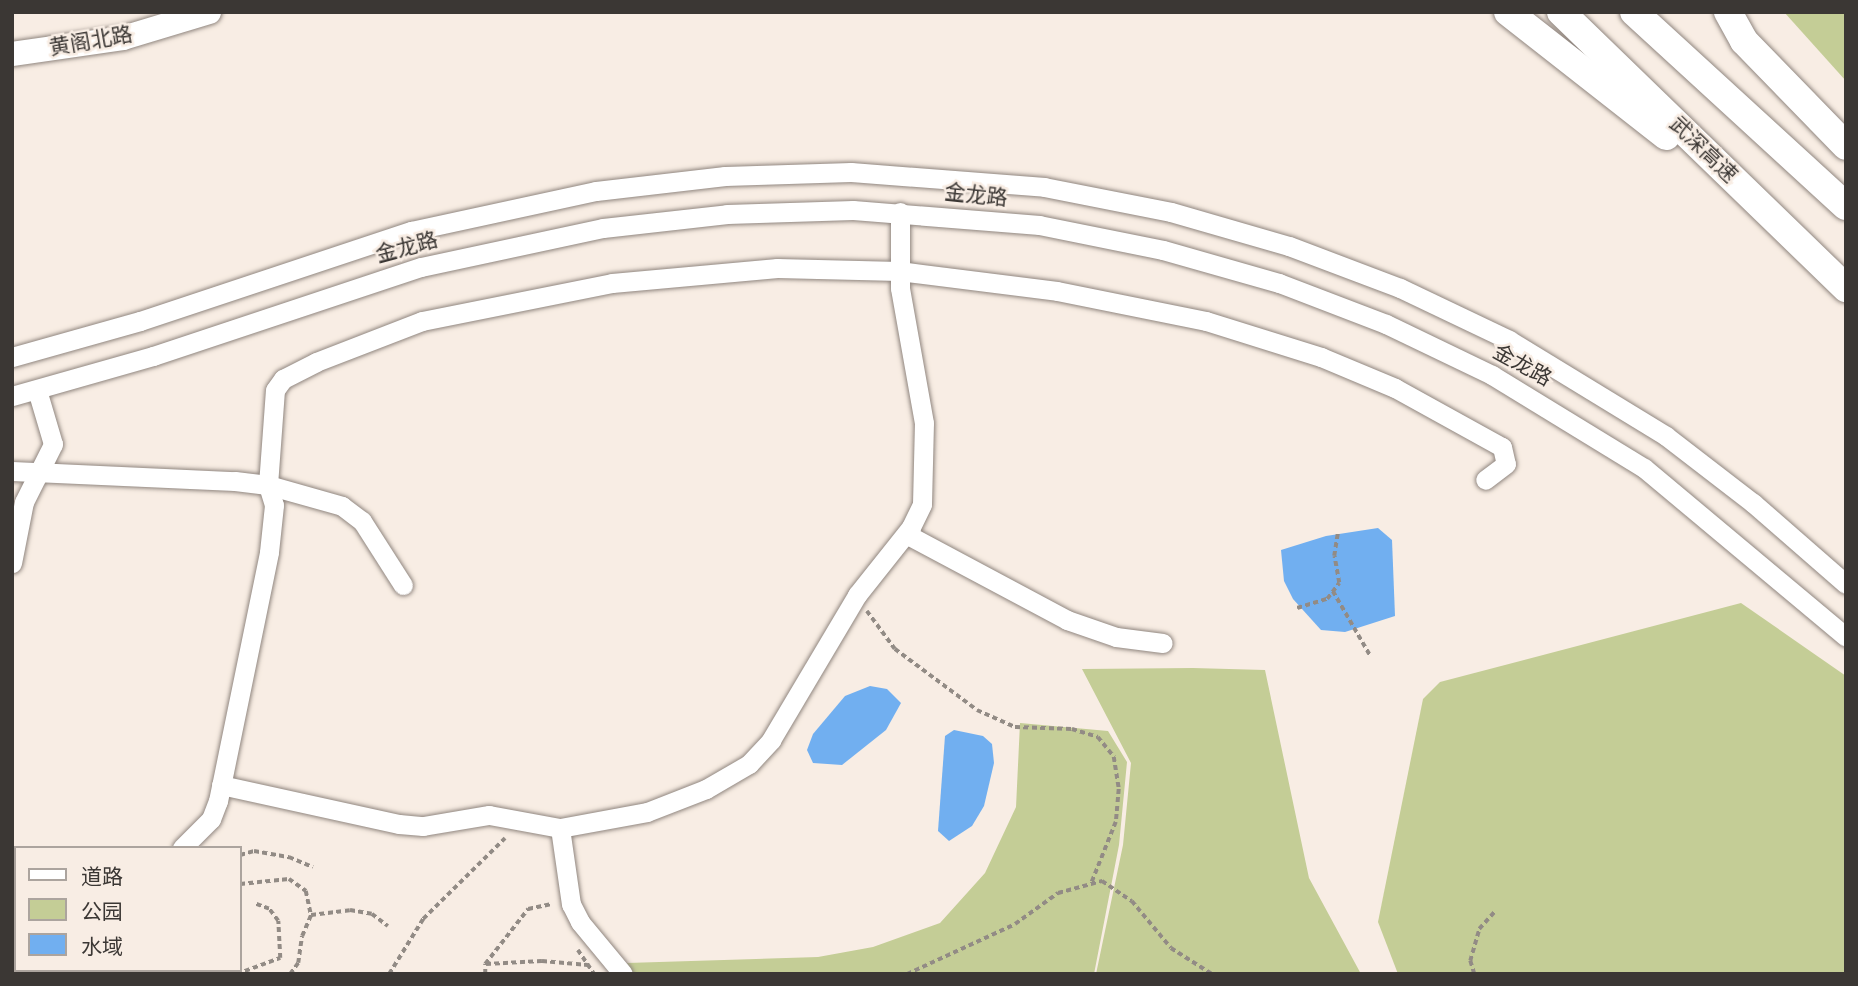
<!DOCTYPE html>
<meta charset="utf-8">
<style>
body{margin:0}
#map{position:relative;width:1858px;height:986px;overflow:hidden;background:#f8ede4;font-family:"Alegreya Sans","Noto Sans SC",sans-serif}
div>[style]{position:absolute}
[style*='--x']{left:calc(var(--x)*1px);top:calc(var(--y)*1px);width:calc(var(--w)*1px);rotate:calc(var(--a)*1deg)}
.green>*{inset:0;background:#c4cd96}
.water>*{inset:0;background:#71aff0}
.path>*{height:3.5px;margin-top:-1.75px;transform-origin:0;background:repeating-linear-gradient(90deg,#928b85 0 5px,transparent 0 8.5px)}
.roads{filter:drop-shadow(0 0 2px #90867f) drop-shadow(0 0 2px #90867f)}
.minor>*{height:19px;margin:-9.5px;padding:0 9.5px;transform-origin:9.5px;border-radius:9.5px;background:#fff}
.major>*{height:24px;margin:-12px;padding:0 12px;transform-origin:12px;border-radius:12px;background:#fff}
.highway>*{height:28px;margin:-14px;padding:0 14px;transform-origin:14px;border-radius:14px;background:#fff}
span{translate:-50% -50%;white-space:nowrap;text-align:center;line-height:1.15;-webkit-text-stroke:5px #f8ede4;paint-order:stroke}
.street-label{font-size:21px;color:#3b3734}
.frame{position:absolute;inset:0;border:14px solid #3b3734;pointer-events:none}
.legend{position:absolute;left:14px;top:846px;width:228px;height:126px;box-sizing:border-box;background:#f8ede4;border:2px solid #aca49e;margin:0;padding:9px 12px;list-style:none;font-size:21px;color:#3b3734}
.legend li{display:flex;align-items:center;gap:14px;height:35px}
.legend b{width:35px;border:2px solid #aca49e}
</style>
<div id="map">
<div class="green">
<div style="clip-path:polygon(1784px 12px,1846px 12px,1846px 81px)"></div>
<div style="clip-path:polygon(1741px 603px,1846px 676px,1846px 974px,1398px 974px,1378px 922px,1423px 699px,1440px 682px)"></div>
<div style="clip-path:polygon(1193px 668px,1265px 670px,1309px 878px,1361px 974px,1096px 974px,1123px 845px,1131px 763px,1082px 669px)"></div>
<div style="clip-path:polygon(1020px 723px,1108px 731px,1127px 762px,1119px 845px,1094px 974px,633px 974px,627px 963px,818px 957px,873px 947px,940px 923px,985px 873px,1016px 807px)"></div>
</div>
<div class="water">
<div style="clip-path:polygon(1378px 528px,1392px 540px,1395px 616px,1345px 632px,1321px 630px,1293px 599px,1284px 581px,1281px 550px,1326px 536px)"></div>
<div style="clip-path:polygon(870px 686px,887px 689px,901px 703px,886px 730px,842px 765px,813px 763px,807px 750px,813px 734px,845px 696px)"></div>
<div style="clip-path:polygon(954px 730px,983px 736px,992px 744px,994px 763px,984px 806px,972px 826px,949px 841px,938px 831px,945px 736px)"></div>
</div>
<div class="path">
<div style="--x:1333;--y:591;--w:74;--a:60"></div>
<div style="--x:1297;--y:608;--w:31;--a:-17"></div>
<div style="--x:1327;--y:599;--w:20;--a:-53"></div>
<div style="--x:1339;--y:583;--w:27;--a:-100"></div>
<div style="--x:1334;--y:556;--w:25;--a:-81"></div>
<div style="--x:867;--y:611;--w:47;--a:53.6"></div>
<div style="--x:895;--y:649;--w:102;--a:36.6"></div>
<div style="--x:977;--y:710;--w:42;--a:24.1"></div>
<div style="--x:1015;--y:727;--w:57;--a:2"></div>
<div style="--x:1072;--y:729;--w:27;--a:17"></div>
<div style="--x:1098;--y:737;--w:26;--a:51"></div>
<div style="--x:1114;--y:757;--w:32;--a:81"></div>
<div style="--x:1119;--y:789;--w:33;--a:95"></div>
<div style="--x:1116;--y:822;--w:65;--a:111.8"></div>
<div style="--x:240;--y:855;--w:15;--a:-16"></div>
<div style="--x:254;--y:851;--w:36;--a:10"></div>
<div style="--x:289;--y:857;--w:26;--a:23"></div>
<div style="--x:240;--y:884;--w:49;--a:-5.8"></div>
<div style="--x:289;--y:879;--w:21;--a:35"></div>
<div style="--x:306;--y:891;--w:25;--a:78"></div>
<div style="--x:578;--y:950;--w:29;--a:56"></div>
<div style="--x:486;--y:964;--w:56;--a:-3.1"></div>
<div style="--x:542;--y:961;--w:46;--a:5"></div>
<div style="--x:167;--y:970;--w:4;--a:76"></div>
<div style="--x:203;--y:970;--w:19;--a:12"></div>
<div style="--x:237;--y:974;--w:46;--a:-20.4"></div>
<div style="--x:280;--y:958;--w:37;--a:-93"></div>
<div style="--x:278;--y:921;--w:15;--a:-127"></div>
<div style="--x:269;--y:909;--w:15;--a:-160"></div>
<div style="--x:290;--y:974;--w:14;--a:-54"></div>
<div style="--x:298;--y:963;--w:27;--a:-82"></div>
<div style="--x:302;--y:936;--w:23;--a:-67"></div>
<div style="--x:311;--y:915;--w:39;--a:-7"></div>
<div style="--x:350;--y:910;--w:22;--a:10"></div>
<div style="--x:372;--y:914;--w:20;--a:37"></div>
<div style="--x:389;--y:974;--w:65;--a:-58.3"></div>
<div style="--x:423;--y:919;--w:115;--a:-44.6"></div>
<div style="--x:485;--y:974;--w:10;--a:-90"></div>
<div style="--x:485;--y:964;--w:70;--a:-52"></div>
<div style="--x:528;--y:909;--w:24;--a:-12"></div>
<div style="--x:907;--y:974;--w:119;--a:-24.8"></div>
<div style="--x:1015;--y:924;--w:53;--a:-35.8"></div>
<div style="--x:1058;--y:893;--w:46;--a:-15.3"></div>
<div style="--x:1102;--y:881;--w:36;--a:34"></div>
<div style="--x:1132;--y:901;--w:61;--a:50.3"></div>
<div style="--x:1171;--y:948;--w:49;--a:32.4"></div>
<div style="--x:1474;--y:974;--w:14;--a:-107"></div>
<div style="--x:1470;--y:961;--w:33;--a:-74"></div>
<div style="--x:1479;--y:929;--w:25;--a:-48"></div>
</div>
<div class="roads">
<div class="minor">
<div style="--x:12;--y:357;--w:133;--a:-15.7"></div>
<div style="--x:140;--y:321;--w:286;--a:-18.4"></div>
<div style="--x:411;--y:231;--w:189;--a:-12.2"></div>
<div style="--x:596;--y:191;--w:130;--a:-6.6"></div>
<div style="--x:725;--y:176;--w:126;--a:-1.8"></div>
<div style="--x:851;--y:172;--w:194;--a:4.4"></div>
<div style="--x:1044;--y:187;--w:129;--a:11.1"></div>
<div style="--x:1171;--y:212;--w:123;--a:16.1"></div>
<div style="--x:1289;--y:246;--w:119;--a:20.7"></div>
<div style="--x:1400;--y:288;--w:121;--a:25.5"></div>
<div style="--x:1509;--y:340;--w:184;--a:31.4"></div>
<div style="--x:1666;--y:436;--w:110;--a:37.6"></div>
<div style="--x:1753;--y:503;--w:123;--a:41.1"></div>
<div style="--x:12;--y:396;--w:147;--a:-15.8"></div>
<div style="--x:153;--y:356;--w:282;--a:-18.4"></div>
<div style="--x:421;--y:267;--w:186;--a:-12.1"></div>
<div style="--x:603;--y:228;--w:125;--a:-6.4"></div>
<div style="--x:727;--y:214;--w:126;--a:-1.8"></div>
<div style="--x:853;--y:210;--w:187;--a:4.6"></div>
<div style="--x:1039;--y:225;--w:126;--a:11.4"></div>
<div style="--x:1163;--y:250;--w:121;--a:15.9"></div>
<div style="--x:1279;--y:283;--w:115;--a:21"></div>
<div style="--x:1386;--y:324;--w:118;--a:25.7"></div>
<div style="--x:1492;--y:375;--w:178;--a:31.5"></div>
<div style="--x:1644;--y:468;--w:263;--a:39.9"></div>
<div style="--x:12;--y:471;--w:223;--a:2.6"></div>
<div style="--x:235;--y:481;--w:33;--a:7"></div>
<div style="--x:268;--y:485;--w:77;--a:15.8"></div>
<div style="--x:342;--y:506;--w:25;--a:37"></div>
<div style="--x:362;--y:521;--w:76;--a:57.4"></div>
<div style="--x:906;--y:534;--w:183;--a:28.1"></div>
<div style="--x:1067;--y:620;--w:52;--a:19.1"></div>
<div style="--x:1116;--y:637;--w:47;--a:7.3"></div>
<div style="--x:12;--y:563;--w:62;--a:-78.9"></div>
<div style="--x:24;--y:502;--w:65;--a:-63.4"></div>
<div style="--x:53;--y:444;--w:56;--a:-106.5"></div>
<div style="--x:221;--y:785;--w:182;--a:12.4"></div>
<div style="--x:399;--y:824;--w:24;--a:5"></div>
<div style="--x:423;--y:826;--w:67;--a:-9.5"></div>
<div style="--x:489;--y:815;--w:72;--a:10.4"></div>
<div style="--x:560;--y:828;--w:88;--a:-10.4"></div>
<div style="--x:647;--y:812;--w:63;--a:-21.3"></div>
<div style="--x:706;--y:789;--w:50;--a:-30.2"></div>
<div style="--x:749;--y:764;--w:33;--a:-47"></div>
<div style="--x:771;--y:740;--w:169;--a:-59.3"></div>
<div style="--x:857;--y:595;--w:87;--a:-51.5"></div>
<div style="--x:911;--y:527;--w:25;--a:-64"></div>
<div style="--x:922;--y:504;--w:81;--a:-88.6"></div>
<div style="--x:924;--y:423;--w:137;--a:-100.1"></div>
<div style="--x:900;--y:288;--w:76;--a:-90"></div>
<div style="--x:560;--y:828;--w:77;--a:81.8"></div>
<div style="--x:571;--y:904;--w:20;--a:63"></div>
<div style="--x:580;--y:922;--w:67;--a:50.4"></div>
<div style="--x:182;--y:848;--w:41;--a:-45"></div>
<div style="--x:211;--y:819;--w:19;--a:-69"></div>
<div style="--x:218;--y:801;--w:254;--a:-78.4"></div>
<div style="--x:269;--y:552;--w:47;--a:-83.9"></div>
<div style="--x:274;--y:505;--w:21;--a:-107"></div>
<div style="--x:268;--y:485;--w:95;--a:-85.8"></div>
<div style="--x:275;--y:390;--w:14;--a:-54"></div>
<div style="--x:283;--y:379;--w:37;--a:-27"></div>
<div style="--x:316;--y:362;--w:114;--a:-21.1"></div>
<div style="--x:422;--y:321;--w:194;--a:-11.3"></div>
<div style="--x:612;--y:283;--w:166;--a:-5.2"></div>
<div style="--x:777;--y:268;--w:122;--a:1.4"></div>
<div style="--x:899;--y:271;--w:159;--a:7.2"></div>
<div style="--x:1057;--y:291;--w:152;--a:11.4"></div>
<div style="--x:1206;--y:321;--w:121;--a:17.4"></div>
<div style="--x:1321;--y:357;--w:80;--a:22.7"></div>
<div style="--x:1395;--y:388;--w:122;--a:28.9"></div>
<div style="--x:1502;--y:447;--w:17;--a:77"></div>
<div style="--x:1506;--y:464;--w:26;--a:143"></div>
<div style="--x:12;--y:898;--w:4;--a:14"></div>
<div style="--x:133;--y:974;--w:4;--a:-76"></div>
</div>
<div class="major">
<div style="--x:12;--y:54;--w:112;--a:-8.2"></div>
<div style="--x:123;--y:38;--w:90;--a:-16.8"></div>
</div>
<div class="highway">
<div style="--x:1508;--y:12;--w:201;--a:38.1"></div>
<div style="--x:1561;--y:12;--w:397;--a:44.1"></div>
<div style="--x:1634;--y:12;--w:287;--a:42.5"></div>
<div style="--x:1728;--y:12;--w:33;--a:61"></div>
<div style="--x:1744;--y:41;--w:146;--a:45.8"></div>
</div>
</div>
<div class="street-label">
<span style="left:91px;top:42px;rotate:-10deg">黄阁北路</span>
<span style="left:1703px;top:150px;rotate:44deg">武深高速</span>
<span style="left:976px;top:196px;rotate:6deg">金龙路</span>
<span style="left:407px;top:248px;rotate:-15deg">金龙路</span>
<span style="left:1522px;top:366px;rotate:29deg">金龙路</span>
</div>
<div class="frame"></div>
<ul class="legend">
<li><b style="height:9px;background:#fff"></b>道路</li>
<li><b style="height:19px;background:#c4cd96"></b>公园</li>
<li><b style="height:19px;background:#71aff0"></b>水域</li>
</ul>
</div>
